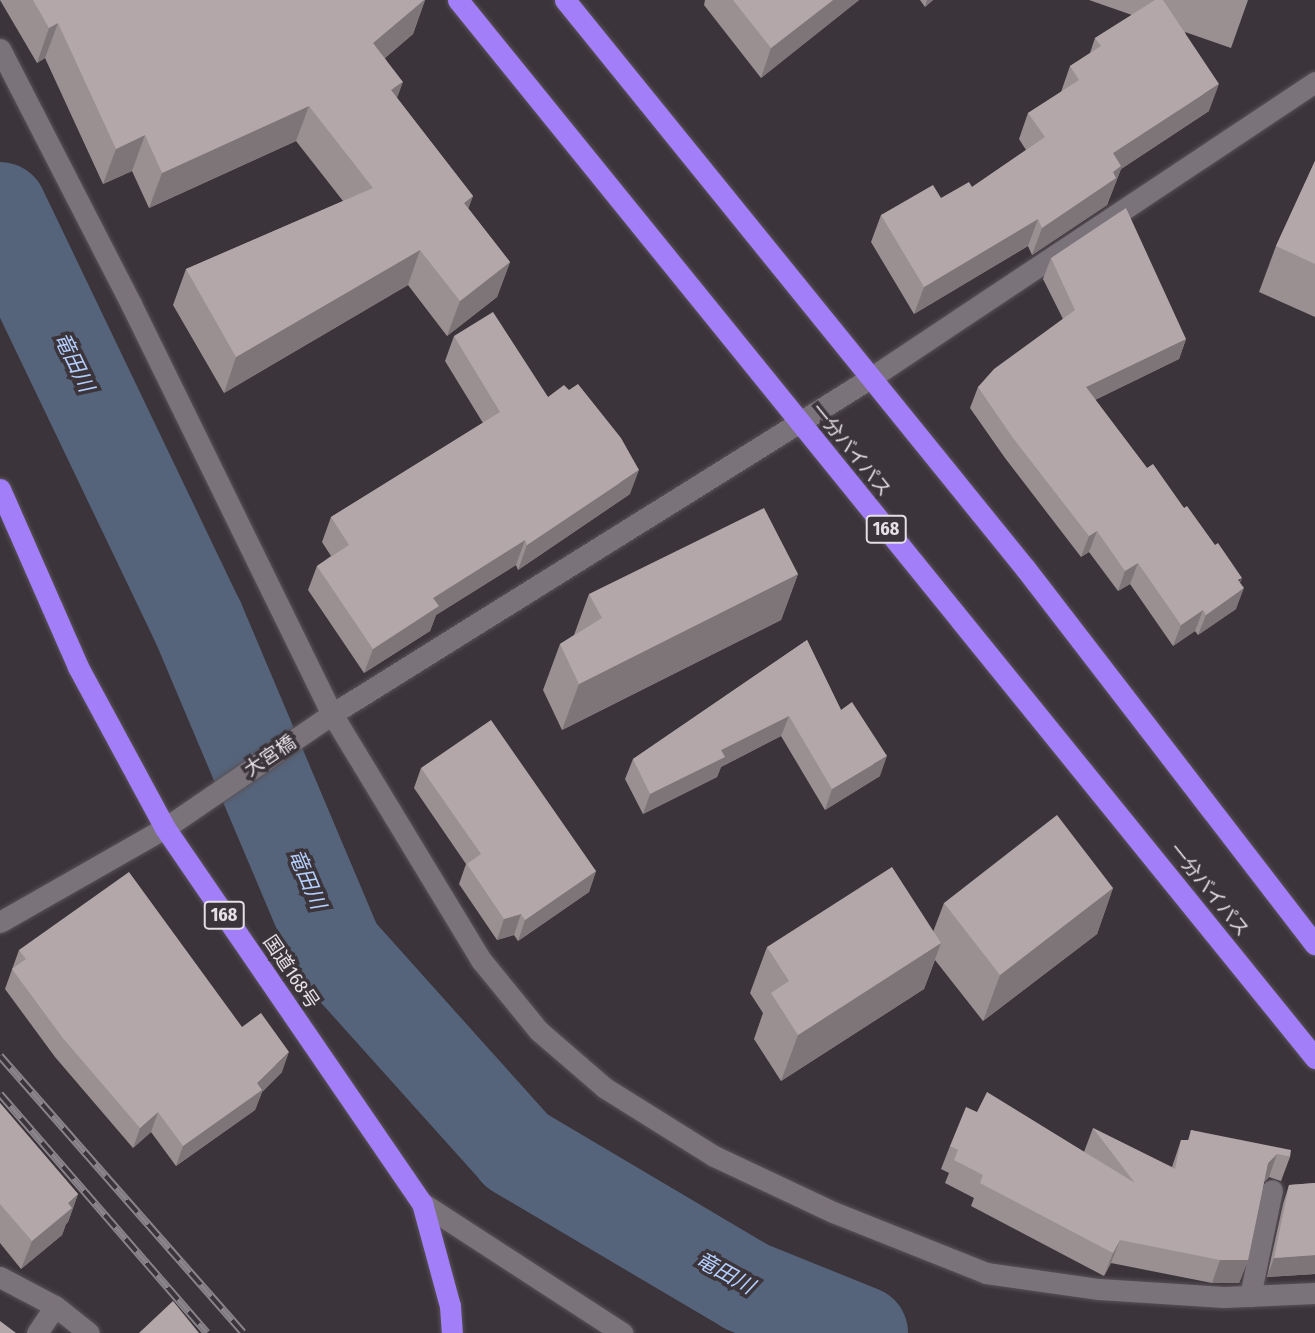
<!DOCTYPE html>
<meta charset="utf-8">
<style>
body{margin:0}
#map{position:relative;width:1315px;height:1333px;overflow:hidden;background:#3b343a;font-family:"Fira Sans Condensed","Noto Sans JP",sans-serif}
div>[style]{position:absolute}
[style*='--x']{left:calc(var(--x)*1px);top:calc(var(--y)*1px);width:calc(var(--w)*1px);rotate:calc(var(--a)*1deg)}
.river>*{height:94px;margin:-47px;padding:0 47px;transform-origin:47px;border-radius:47px;background:#56647b}
.roads{filter:drop-shadow(0 0 2px #585258) drop-shadow(0 0 2px #585258)}
.lane>*{height:21px;margin:-10.5px;padding:0 10.5px;transform-origin:10.5px;border-radius:10.5px;background:#7b737a}
.street>*{height:21px;margin:-10.5px;padding:0 10.5px;transform-origin:10.5px;border-radius:10.5px;background:#7b737a}
.highway>*{height:21px;margin:-10.5px;padding:0 10.5px;transform-origin:10.5px;border-radius:10.5px;background:#a27ef9}
.rail>*{height:8px;margin-top:-4px;transform-origin:0;background:repeating-linear-gradient(90deg,#3b343a 0 16px,#898489 0 32px);box-sizing:border-box;border-block:2px solid #898489}
.wall>*{inset:0;background:#9a9092}
.shaded-wall>*{inset:0;background:#7d7577}
.building>*{inset:0;background:#b3a7aa}
span{translate:-50% -50%;white-space:nowrap;text-align:center;line-height:1.15;-webkit-text-stroke:7px #3b343a;paint-order:stroke}
.shield-label span{padding:2px 5px;background:#3b343a;border:2px solid;border-radius:5px;-webkit-text-stroke-width:0}
.shield-label{font-size:18px;color:#e4e0e4;font-weight:700}
.street-label{font-size:19px;color:#e4e0e4}
.water-label{font-size:21px;color:#b4cffd;font-style:italic}
</style>
<div id="map">
<div class="river">
<div style="--x:0;--y:209;--w:458;--a:64.4"></div>
<div style="--x:198;--y:622;--w:355;--a:67.1"></div>
<div style="--x:336;--y:949;--w:271;--a:48.1"></div>
<div style="--x:517;--y:1151;--w:267;--a:30.6"></div>
<div style="--x:747;--y:1287;--w:123;--a:22"></div>
</div>
<div class="roads">
<div class="lane">
<div style="--x:1250;--y:1296;--w:108;--a:-78.3"></div>
</div>
<div class="street">
<div style="--x:0;--y:49;--w:287;--a:62.8"></div>
<div style="--x:131;--y:304;--w:457;--a:63.9"></div>
<div style="--x:332;--y:714;--w:288;--a:58.8"></div>
<div style="--x:481;--y:960;--w:92;--a:50.8"></div>
<div style="--x:539;--y:1031;--w:87;--a:40.8"></div>
<div style="--x:605;--y:1088;--w:128;--a:32"></div>
<div style="--x:714;--y:1156;--w:132;--a:25.2"></div>
<div style="--x:833;--y:1212;--w:165;--a:21.7"></div>
<div style="--x:986;--y:1273;--w:114;--a:8.1"></div>
<div style="--x:1099;--y:1289;--w:125;--a:3.7"></div>
<div style="--x:1224;--y:1297;--w:91;--a:-2.5"></div>
<div style="--x:0;--y:922;--w:190;--a:-29.7"></div>
<div style="--x:165;--y:828;--w:202;--a:-34.3"></div>
<div style="--x:332;--y:714;--w:637;--a:-31.97"></div>
<div style="--x:872;--y:377;--w:532;--a:-33.66"></div>
<div style="--x:422;--y:1203;--w:239;--a:33"></div>
<div style="--x:0;--y:1277;--w:62;--a:27.8"></div>
<div style="--x:55;--y:1306;--w:43;--a:38.5"></div>
<div style="--x:37;--y:1333;--w:32;--a:-56"></div>
</div>
<div class="highway">
<div style="--x:458;--y:0;--w:1362;--a:50.99"></div>
<div style="--x:565;--y:0;--w:731;--a:51"></div>
<div style="--x:1025;--y:568;--w:475;--a:52.4"></div>
<div style="--x:0;--y:489;--w:194;--a:66.3"></div>
<div style="--x:78;--y:667;--w:183;--a:61.6"></div>
<div style="--x:165;--y:828;--w:455;--a:55.6"></div>
<div style="--x:422;--y:1203;--w:107;--a:74.8"></div>
<div style="--x:450;--y:1306;--w:27;--a:86"></div>
</div>
</div>
<div class="rail">
<div style="--x:0;--y:1056;--w:368;--a:48.7"></div>
<div style="--x:0;--y:1094;--w:316;--a:49.1"></div>
</div>
<div class="wall">
<div style="clip-path:polygon(0 0,425px 0,413px 34px,385px 58px,397px 98px,473px 196px,468px 208px,510px 262px,497px 297px,447px 336px,408px 285px,224px 393px,173px 305px,186px 269px,343px 201px,296px 141px,149px 208px,132px 171px,103px 184px,45px 58px,37px 63px)"></div>
<div style="clip-path:polygon(705px 0,859px 0,761px 78px,704px 5px)"></div>
<div style="clip-path:polygon(920px 0,933px 0,925px 7px)"></div>
<div style="clip-path:polygon(1089px 0,1248px 0,1231px 48px,1185px 32px,1209px 111px,1121px 169px,1107px 205px,1032px 255px,1028px 246px,914px 314px,871px 242px,881px 215px,941px 198px,972px 187px,1026px 150px,1019px 139px,1028px 113px,1061px 92px,1070px 66px,1090px 53px,1095px 38px,1132px 15px)"></div>
<div style="clip-path:polygon(1315px 161px,1315px 317px,1259px 292px,1276px 246px)"></div>
<div style="clip-path:polygon(1051px 258px,1186px 339px,1179px 359px,1095px 400px,1147px 468px,1184px 508px,1240px 583px,1236px 609px,1198px 635px,1195px 631px,1173px 646px,1130px 584px,1118px 591px,1089px 552px,1081px 557px,1005px 458px,970px 408px,978px 387px,1063px 319px,1043px 279px)"></div>
<div style="clip-path:polygon(454px 336px,548px 397px,630px 494px,518px 570px,516px 565px,436px 615px,430px 631px,364px 673px,308px 590px,317px 566px,331px 556px,322px 542px,331px 517px,483px 423px,445px 361px)"></div>
<div style="clip-path:polygon(798px 574px,781px 620px,562px 730px,543px 690px,560px 644px,574px 635px,589px 594px)"></div>
<div style="clip-path:polygon(807px 640px,841px 710px,880px 776px,825px 810px,781px 736px,721px 767px,717px 777px,643px 814px,625px 779px,633px 759px)"></div>
<div style="clip-path:polygon(421px 768px,596px 871px,589px 892px,518px 941px,514px 935px,497px 940px,459px 884px,466px 864px,414px 788px)"></div>
<div style="clip-path:polygon(1113px 888px,1097px 934px,983px 1021px,935px 960px,924px 989px,781px 1081px,754px 1039px,763px 1013px,750px 993px,767px 947px,933px 932px,944px 903px)"></div>
<div style="clip-path:polygon(19px 950px,242px 1027px,282px 1072px,262px 1092px,255px 1110px,176px 1166px,151px 1132px,133px 1148px,55px 1057px,5px 989px)"></div>
<div style="clip-path:polygon(0 1103px,78px 1194px,68px 1222px,66px 1224px,62px 1235px,21px 1269px,0 1243px)"></div>
<div style="clip-path:polygon(977px 1112px,1084px 1152px,1093px 1128px,1172px 1167px,1181px 1140px,1188px 1140px,1191px 1130px,1290px 1157px,1281px 1181px,1269px 1177px,1264px 1182px,1248px 1260px,1239px 1283px,1212px 1283px,1111px 1263px,1104px 1276px,971px 1206px,974px 1198px,945px 1183px,949px 1173px,941px 1169px,950px 1146px)"></div>
<div style="clip-path:polygon(1315px 1183px,1315px 1274px,1267px 1277px,1283px 1204px,1289px 1185px)"></div>
</div>
<div class="shaded-wall">
<div style="clip-path:polygon(424px 0,425px 0,413px 34px,361px 78px,373px 43px)"></div>
<div style="clip-path:polygon(833px 0,859px 0,761px 78px,771px 48px)"></div>
<div style="clip-path:polygon(927px 0,933px 0,925px 7px)"></div>
<div style="clip-path:polygon(58px 23px,45px 58px,37px 63px,49px 28px)"></div>
<div style="clip-path:polygon(403px 82px,390px 117px,391px 90px)"></div>
<div style="clip-path:polygon(1219px 84px,1209px 111px,1121px 169px,1107px 205px,1032px 255px,1042px 228px,1113px 153px)"></div>
<div style="clip-path:polygon(309px 106px,296px 141px,149px 208px,162px 173px)"></div>
<div style="clip-path:polygon(145px 135px,132px 171px,103px 184px,116px 149px)"></div>
<div style="clip-path:polygon(473px 196px,460px 232px,464px 203px)"></div>
<div style="clip-path:polygon(1038px 219px,1028px 246px,914px 314px,924px 287px)"></div>
<div style="clip-path:polygon(420px 250px,408px 285px,224px 393px,236px 357px)"></div>
<div style="clip-path:polygon(510px 262px,497px 297px,447px 336px,460px 301px)"></div>
<div style="clip-path:polygon(1186px 339px,1179px 359px,1078px 408px,1086px 387px)"></div>
<div style="clip-path:polygon(639px 470px,630px 494px,518px 570px,527px 545px)"></div>
<div style="clip-path:polygon(1097px 531px,1089px 552px,1081px 557px,1089px 536px)"></div>
<div style="clip-path:polygon(525px 540px,516px 565px,436px 615px,430px 631px,364px 673px,373px 649px,433px 598px)"></div>
<div style="clip-path:polygon(1138px 563px,1130px 584px,1118px 591px,1125px 571px)"></div>
<div style="clip-path:polygon(798px 574px,781px 620px,562px 730px,579px 684px)"></div>
<div style="clip-path:polygon(1242px 578px,1236px 593px,1244px 588px,1236px 609px,1198px 635px,1206px 615px)"></div>
<div style="clip-path:polygon(1203px 610px,1195px 631px,1173px 646px,1181px 625px)"></div>
<div style="clip-path:polygon(789px 716px,781px 736px,721px 767px,717px 777px,643px 814px,650px 794px,721px 750px)"></div>
<div style="clip-path:polygon(887px 756px,880px 776px,825px 810px,832px 789px)"></div>
<div style="clip-path:polygon(596px 871px,589px 892px,518px 941px,525px 920px)"></div>
<div style="clip-path:polygon(1113px 888px,1097px 934px,983px 1021px,1000px 975px)"></div>
<div style="clip-path:polygon(521px 914px,514px 935px,497px 940px,504px 919px)"></div>
<div style="clip-path:polygon(941px 943px,924px 989px,781px 1081px,798px 1035px)"></div>
<div style="clip-path:polygon(289px 1052px,282px 1072px,262px 1092px,255px 1110px,176px 1166px,183px 1146px,257px 1083px)"></div>
<div style="clip-path:polygon(158px 1112px,151px 1132px,133px 1148px,140px 1128px)"></div>
<div style="clip-path:polygon(1277px 1154px,1269px 1177px,1259px 1187px,1268px 1163px)"></div>
<div style="clip-path:polygon(78px 1194px,68px 1222px,66px 1224px,62px 1235px,21px 1269px,32px 1241px,68px 1203px)"></div>
<div style="clip-path:polygon(1120px 1240px,1111px 1263px,1104px 1276px,1113px 1253px)"></div>
<div style="clip-path:polygon(1315px 1255px,1315px 1274px,1267px 1277px,1274px 1258px)"></div>
<div style="clip-path:polygon(1220px 1260px,1248px 1260px,1239px 1283px,1212px 1283px)"></div>
</div>
<div class="building">
<div style="clip-path:polygon(33px 0,424px 0,373px 43px,403px 82px,391px 90px,473px 196px,464px 203px,510px 262px,460px 301px,420px 250px,236px 357px,186px 269px,373px 188px,309px 106px,162px 173px,145px 135px,116px 149px,58px 23px,49px 28px)"></div>
<div style="clip-path:polygon(733px 0,833px 0,771px 48px)"></div>
<div style="clip-path:polygon(1155px 0,1163px 0,1219px 84px,1113px 153px,1121px 166px,1113px 172px,1116px 178px,1042px 228px,1038px 219px,924px 287px,881px 215px,933px 185px,941px 198px,969px 182px,972px 187px,1045px 137px,1028px 113px,1079px 80px,1070px 66px,1101px 46px,1095px 38px)"></div>
<div style="clip-path:polygon(1315px 161px,1315px 264px,1276px 246px)"></div>
<div style="clip-path:polygon(1126px 208px,1186px 339px,1086px 387px,1147px 468px,1153px 464px,1184px 508px,1187px 506px,1215px 545px,1218px 543px,1242px 578px,1238px 580px,1244px 588px,1206px 615px,1203px 610px,1181px 625px,1138px 563px,1125px 571px,1097px 531px,1089px 536px,1013px 438px,978px 387px,994px 369px,1075px 310px,1051px 258px)"></div>
<div style="clip-path:polygon(493px 312px,548px 397px,564px 385px,569px 390px,578px 384px,621px 438px,639px 470px,527px 545px,525px 540px,433px 598px,439px 606px,373px 649px,317px 566px,349px 545px,331px 517px,500px 412px,454px 336px)"></div>
<div style="clip-path:polygon(764px 508px,798px 574px,579px 684px,560px 644px,602px 618px,589px 594px)"></div>
<div style="clip-path:polygon(807px 640px,841px 710px,852px 702px,887px 756px,832px 789px,789px 716px,721px 750px,725px 757px,650px 794px,633px 759px)"></div>
<div style="clip-path:polygon(491px 720px,596px 871px,525px 920px,521px 914px,504px 919px,467px 864px,481px 854px,421px 768px)"></div>
<div style="clip-path:polygon(1057px 815px,1113px 888px,1000px 975px,944px 903px)"></div>
<div style="clip-path:polygon(892px 867px,941px 943px,798px 1035px,771px 993px,789px 981px,767px 947px)"></div>
<div style="clip-path:polygon(129px 872px,242px 1027px,261px 1013px,289px 1052px,257px 1083px,262px 1090px,183px 1146px,158px 1112px,140px 1128px,62px 1037px,12px 969px,26px 959px,19px 950px)"></div>
<div style="clip-path:polygon(987px 1092px,1135px 1183px,1093px 1128px,1175px 1169px,1181px 1140px,1189px 1140px,1191px 1130px,1291px 1150px,1290px 1157px,1277px 1154px,1268px 1163px,1248px 1260px,1220px 1260px,1120px 1240px,1113px 1253px,980px 1183px,983px 1175px,954px 1160px,958px 1150px,950px 1146px,966px 1107px,977px 1112px)"></div>
<div style="clip-path:polygon(0 1103px,78px 1194px,68px 1203px,72px 1208px,32px 1241px,0 1204px)"></div>
<div style="clip-path:polygon(1315px 1183px,1315px 1255px,1274px 1258px,1289px 1185px)"></div>
<div style="clip-path:polygon(173px 1301px,199px 1333px,139px 1333px)"></div>
<div style="clip-path:polygon(0 1321px,16px 1333px,0 1333px)"></div>
</div>
<div class="shield-label">
<span style="left:886px;top:529px">168</span>
<span style="left:224px;top:915px">168</span>
</div>
<div class="street-label">
<span style="left:851px;top:450px;rotate:51deg">一分バイパス</span>
<span style="left:270px;top:756px;rotate:-34deg">大宮橋</span>
<span style="left:1209px;top:890px;rotate:51deg">一分バイパス</span>
<span style="left:291px;top:972px;rotate:56deg">国道168号</span>
</div>
<div class="water-label">
<span style="left:74px;top:362px;rotate:64deg">竜田川</span>
<span style="left:307px;top:879px;rotate:67deg">竜田川</span>
<span style="left:725px;top:1273px;rotate:29deg">竜田川</span>
</div>
</div>
